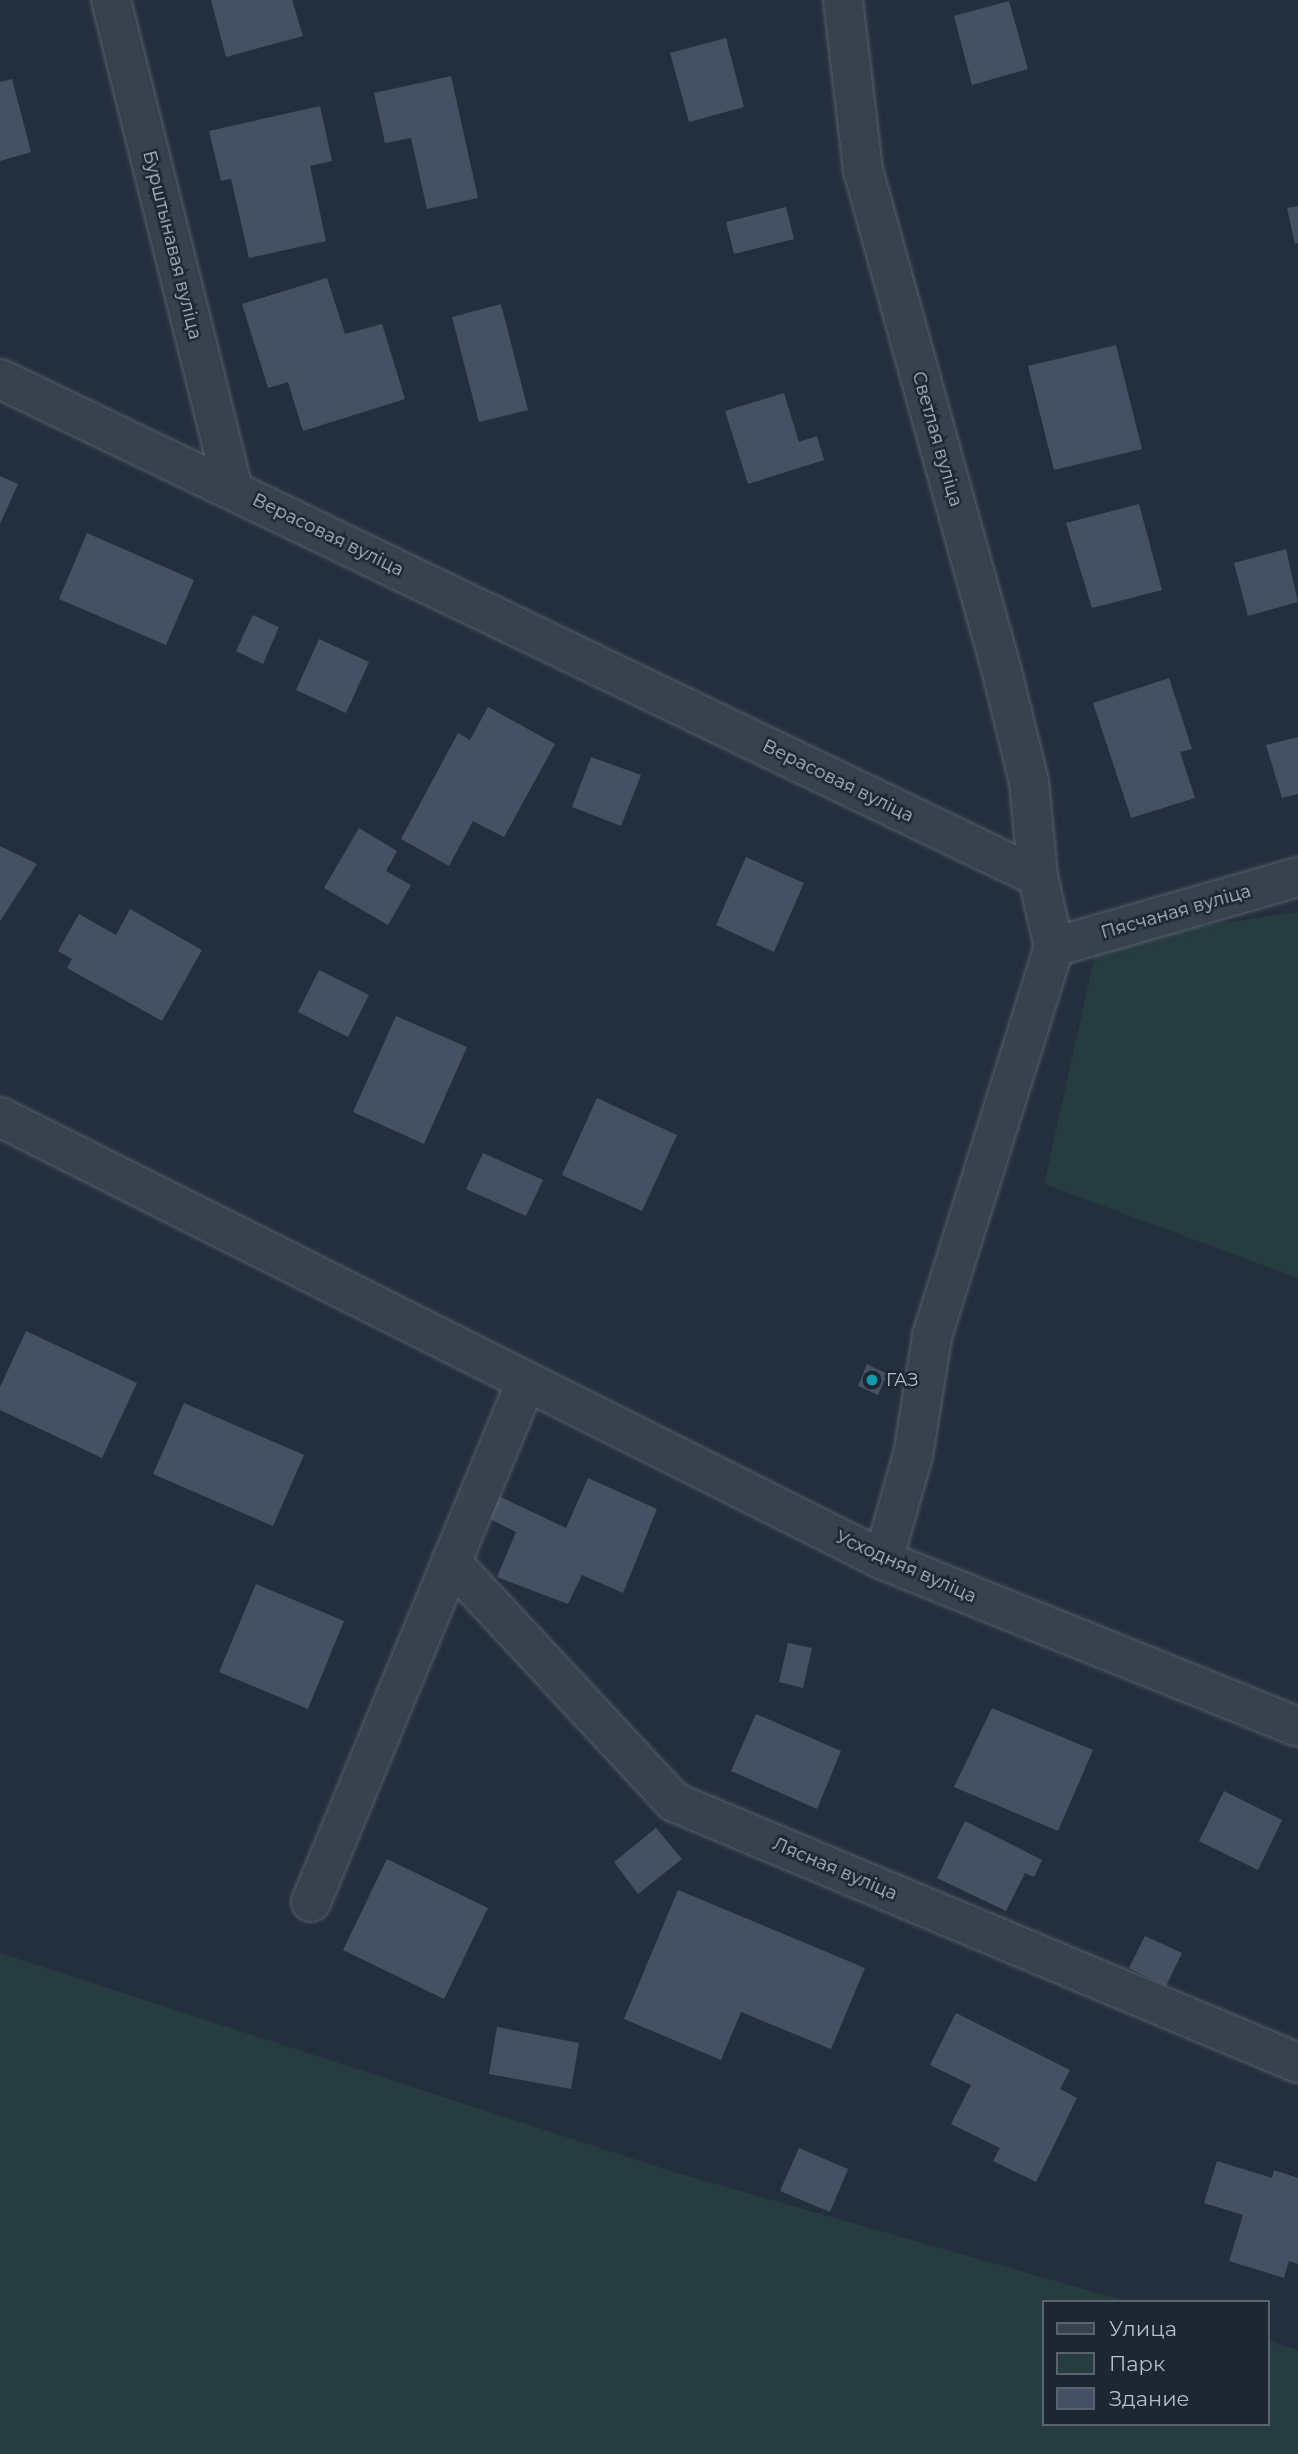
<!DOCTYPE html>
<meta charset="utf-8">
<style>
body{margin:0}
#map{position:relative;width:1298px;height:2454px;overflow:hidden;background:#242f3e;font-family:Montserrat,sans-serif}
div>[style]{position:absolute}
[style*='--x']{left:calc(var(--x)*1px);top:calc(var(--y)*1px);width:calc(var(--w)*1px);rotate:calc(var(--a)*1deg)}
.green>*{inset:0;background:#263c3f}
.building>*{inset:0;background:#455162}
.roads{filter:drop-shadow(0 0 2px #565f6c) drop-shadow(0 0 2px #565f6c)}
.street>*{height:38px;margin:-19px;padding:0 19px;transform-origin:19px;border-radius:19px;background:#38414e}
.dots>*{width:19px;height:19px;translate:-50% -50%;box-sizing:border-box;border:4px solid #1d2633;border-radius:50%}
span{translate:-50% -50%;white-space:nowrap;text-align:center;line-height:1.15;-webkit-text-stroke:5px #1d2633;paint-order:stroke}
.street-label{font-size:18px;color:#b4bcc9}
.poi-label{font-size:18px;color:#b4bcc9}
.left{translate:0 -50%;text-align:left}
.legend{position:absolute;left:1042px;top:2300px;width:228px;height:126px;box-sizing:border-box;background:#1d2633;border:2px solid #59626f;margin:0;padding:9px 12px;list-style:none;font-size:21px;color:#b4bcc9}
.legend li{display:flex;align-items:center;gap:14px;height:35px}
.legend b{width:35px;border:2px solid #59626f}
</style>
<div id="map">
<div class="green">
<div style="clip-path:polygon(1298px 912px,1298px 1278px,1044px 1184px,1098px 941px)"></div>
<div style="clip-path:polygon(0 1953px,674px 2172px,1129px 2302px,1044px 2302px,1044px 2424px,1268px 2424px,1268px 2341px,1298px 2350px,1298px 2454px,0 2454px)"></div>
</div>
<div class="building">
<div style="clip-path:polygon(211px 0,292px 0,303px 36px,226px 57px)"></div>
<div style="clip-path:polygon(1009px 1px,1028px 69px,972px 85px,954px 16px)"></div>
<div style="clip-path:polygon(726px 38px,744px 107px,689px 122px,670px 53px)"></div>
<div style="clip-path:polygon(451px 76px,478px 198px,427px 209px,411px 138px,385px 143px,374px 93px)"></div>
<div style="clip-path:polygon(12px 79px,31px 152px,0 161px,0 82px)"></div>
<div style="clip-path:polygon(320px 106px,332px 161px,310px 166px,326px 241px,249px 258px,231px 179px,221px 181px,209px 131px)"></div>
<div style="clip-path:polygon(1298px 206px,1298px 243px,1295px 244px,1287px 208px)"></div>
<div style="clip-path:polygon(786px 207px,794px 239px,734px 254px,726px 222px)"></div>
<div style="clip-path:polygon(327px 278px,345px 334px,382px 324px,405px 399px,303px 431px,288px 382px,268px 388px,242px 304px)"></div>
<div style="clip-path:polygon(501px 304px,528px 410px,479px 422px,452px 317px)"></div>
<div style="clip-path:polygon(1116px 345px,1142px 449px,1054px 470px,1028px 366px)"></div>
<div style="clip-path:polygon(784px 393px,799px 442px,817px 436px,824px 460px,748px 484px,725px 411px)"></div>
<div style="clip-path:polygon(0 476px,18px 484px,0 524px)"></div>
<div style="clip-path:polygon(1139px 504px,1162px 590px,1092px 608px,1066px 523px)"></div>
<div style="clip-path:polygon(87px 533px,194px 580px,166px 645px,59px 599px)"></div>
<div style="clip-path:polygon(1286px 549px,1298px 602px,1248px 616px,1234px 563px)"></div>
<div style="clip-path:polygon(253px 615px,279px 627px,263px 664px,236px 651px)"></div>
<div style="clip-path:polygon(319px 639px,369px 662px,346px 713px,296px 690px)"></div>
<div style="clip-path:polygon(1169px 678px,1192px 749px,1180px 752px,1195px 798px,1131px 818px,1093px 703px)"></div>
<div style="clip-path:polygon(488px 707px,555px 744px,504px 837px,473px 821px,449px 866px,401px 839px,458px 733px,470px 740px)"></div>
<div style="clip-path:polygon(1298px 737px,1298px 794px,1282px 798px,1266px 745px)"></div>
<div style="clip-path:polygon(591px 757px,641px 775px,621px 826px,572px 807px)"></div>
<div style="clip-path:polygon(359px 828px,397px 851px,386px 871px,411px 885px,388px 925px,324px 888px)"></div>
<div style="clip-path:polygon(0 846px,37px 864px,0 921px)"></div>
<div style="clip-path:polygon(746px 857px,804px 883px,774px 952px,716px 925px)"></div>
<div style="clip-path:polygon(130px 909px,202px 950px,162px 1021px,67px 968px,72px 959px,58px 951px,79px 914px,116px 935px)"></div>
<div style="clip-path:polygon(319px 970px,369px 995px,348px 1037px,298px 1012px)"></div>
<div style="clip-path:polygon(396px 1016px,467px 1047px,424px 1144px,353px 1112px)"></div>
<div style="clip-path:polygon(597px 1098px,677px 1135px,642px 1211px,562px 1175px)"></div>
<div style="clip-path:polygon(483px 1153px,543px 1180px,526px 1216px,466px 1189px)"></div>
<div style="clip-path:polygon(26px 1331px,137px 1383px,102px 1458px,0 1410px,0 1387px)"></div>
<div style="clip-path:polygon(867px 1364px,887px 1374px,878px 1395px,858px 1386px)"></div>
<div style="clip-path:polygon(184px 1403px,304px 1455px,273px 1526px,153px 1474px)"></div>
<div style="clip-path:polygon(588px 1478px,657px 1509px,623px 1593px,582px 1575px,568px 1604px,497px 1577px,516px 1532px,484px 1516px,494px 1494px,566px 1528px)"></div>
<div style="clip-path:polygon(256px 1584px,344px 1621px,308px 1709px,219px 1672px)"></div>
<div style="clip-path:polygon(788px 1643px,812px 1648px,803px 1688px,779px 1682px)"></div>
<div style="clip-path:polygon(992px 1708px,1093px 1750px,1058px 1831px,954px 1787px)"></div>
<div style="clip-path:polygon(756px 1714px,841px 1751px,817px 1809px,731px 1771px)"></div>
<div style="clip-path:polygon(1224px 1791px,1282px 1820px,1258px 1870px,1199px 1841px)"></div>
<div style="clip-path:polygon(965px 1821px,1042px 1860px,1034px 1877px,1025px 1873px,1006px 1911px,937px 1878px)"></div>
<div style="clip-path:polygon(656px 1828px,682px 1859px,638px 1894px,614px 1862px)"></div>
<div style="clip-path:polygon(387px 1859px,488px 1908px,444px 1999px,343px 1950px)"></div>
<div style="clip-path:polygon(678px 1890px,865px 1968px,831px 2049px,741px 2012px,721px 2060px,624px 2019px)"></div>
<div style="clip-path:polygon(1145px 1936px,1182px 1953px,1166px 1986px,1129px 1968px)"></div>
<div style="clip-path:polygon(956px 2013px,1070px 2070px,1060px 2089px,1077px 2098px,1036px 2182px,993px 2161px,1000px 2148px,951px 2124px,971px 2085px,930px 2065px)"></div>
<div style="clip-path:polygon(497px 2027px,579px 2043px,571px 2089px,489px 2074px)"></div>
<div style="clip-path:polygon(799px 2148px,848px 2169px,830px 2212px,780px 2191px)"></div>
<div style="clip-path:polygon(1217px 2161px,1272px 2178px,1274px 2170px,1298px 2178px,1298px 2264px,1289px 2261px,1284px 2278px,1229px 2261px,1243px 2215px,1204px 2203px)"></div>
</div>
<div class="roads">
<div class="street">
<div style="--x:111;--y:0;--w:504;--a:75.99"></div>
<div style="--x:843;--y:0;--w:171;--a:83.3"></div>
<div style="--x:863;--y:170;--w:521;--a:74.52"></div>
<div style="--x:1002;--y:672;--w:113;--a:76.2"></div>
<div style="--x:1029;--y:782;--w:95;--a:84.6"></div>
<div style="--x:0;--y:379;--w:1151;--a:25.63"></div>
<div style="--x:1038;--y:877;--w:72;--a:77.1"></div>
<div style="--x:1054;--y:947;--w:409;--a:107.4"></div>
<div style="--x:932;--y:1337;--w:120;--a:99.1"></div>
<div style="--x:913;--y:1455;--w:109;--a:105.9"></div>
<div style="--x:1054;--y:947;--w:254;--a:-16"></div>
<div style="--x:0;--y:1117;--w:988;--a:26.64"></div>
<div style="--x:883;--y:1560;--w:447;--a:21.9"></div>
<div style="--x:451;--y:1562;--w:328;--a:47.1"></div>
<div style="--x:674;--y:1802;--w:676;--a:22.7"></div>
<div style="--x:311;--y:1902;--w:563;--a:-67.54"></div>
</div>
</div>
<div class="dots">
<div style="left:872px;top:1380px;background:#0f9aa8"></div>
</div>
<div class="street-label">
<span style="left:172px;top:245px;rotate:76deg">Бурштынавая вуліца</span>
<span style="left:937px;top:439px;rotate:74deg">Светлая вуліца</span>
<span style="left:328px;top:535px;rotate:26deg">Верасовая вуліца</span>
<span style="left:838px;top:781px;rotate:26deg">Верасовая вуліца</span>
<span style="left:1176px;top:912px;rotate:-16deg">Пясчаная вуліца</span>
<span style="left:906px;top:1567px;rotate:24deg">Усходняя вуліца</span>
<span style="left:835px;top:1869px;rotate:23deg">Лясная вуліца</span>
</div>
<div class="poi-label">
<span class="left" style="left:886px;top:1380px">ГАЗ</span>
</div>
<ul class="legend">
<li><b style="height:9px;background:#38414e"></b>Улица</li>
<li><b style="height:19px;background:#263c3f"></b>Парк</li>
<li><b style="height:19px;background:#455162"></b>Здание</li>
</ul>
</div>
